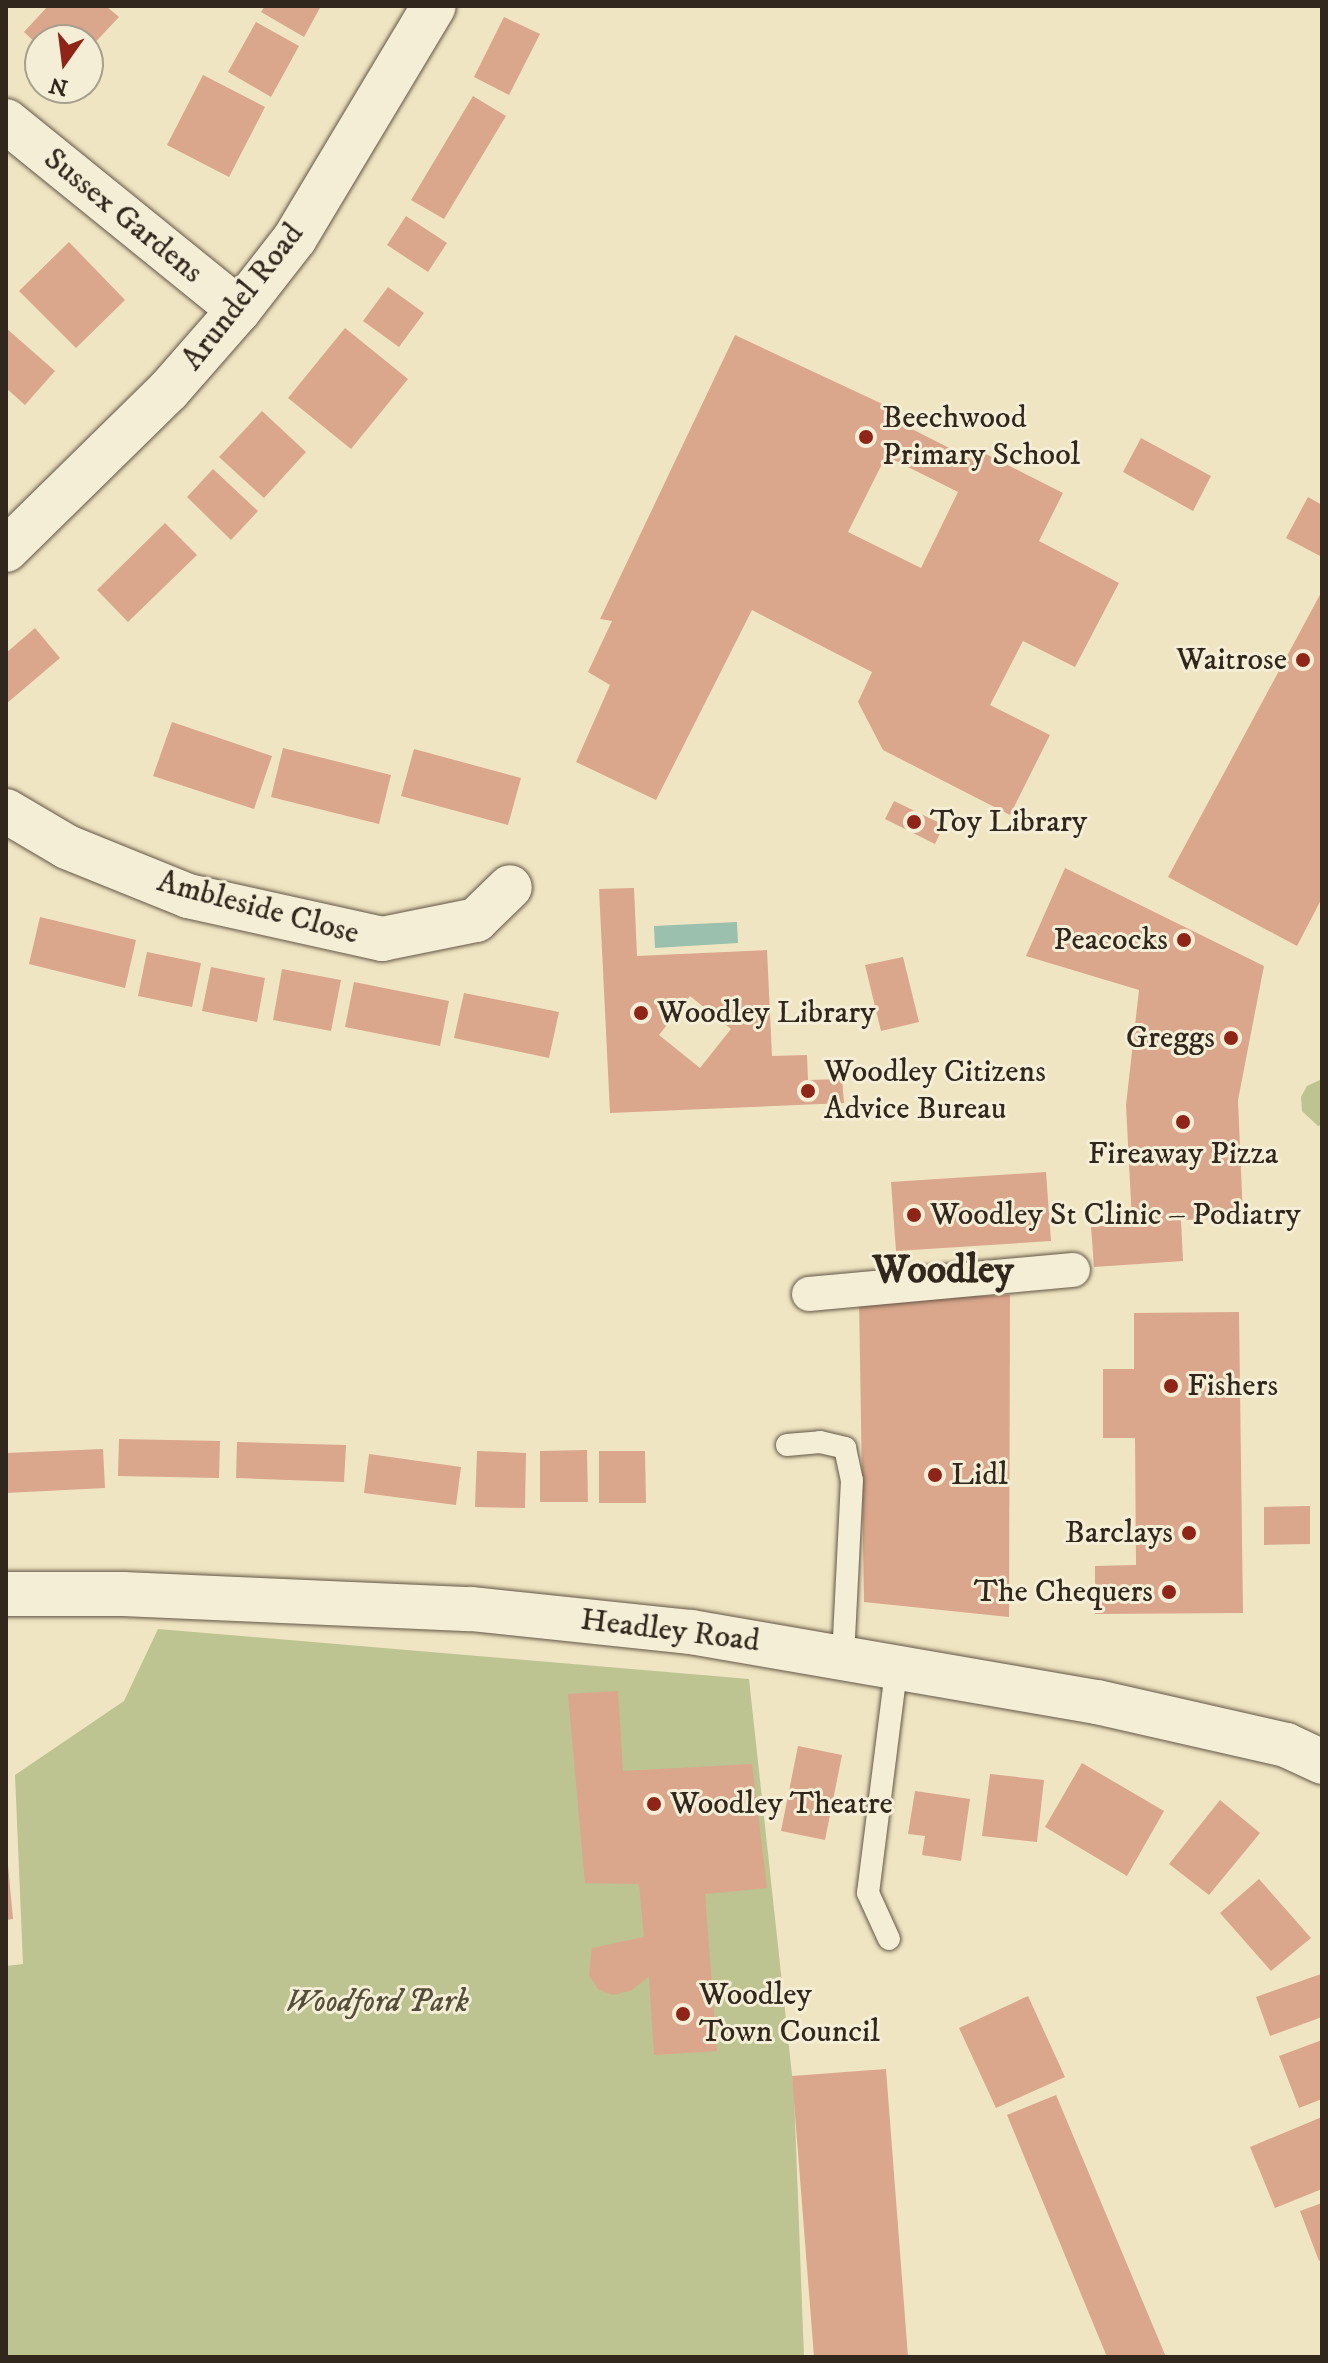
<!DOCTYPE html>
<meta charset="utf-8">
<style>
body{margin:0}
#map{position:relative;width:1328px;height:2363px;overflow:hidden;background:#f0e5c2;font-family:"IM FELL DW Pica",serif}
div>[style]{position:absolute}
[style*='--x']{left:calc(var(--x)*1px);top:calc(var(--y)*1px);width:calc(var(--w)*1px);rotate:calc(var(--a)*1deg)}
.green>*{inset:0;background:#bdc391}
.water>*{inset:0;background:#9bc0ae}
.building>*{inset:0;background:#daa68c}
.roads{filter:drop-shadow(0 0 2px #625646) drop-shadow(0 0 2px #625646)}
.service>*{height:22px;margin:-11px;padding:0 11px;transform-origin:11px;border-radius:11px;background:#f5eed7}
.pedestrian>*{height:34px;margin:-17px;padding:0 17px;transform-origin:17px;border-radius:17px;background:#f5eed7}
.minor>*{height:44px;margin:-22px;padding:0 22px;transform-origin:22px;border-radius:22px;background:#f5eed7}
.tertiary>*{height:44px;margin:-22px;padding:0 22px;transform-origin:22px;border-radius:22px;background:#f5eed7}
.dots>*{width:22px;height:22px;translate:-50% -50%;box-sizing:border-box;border:4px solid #f5eed7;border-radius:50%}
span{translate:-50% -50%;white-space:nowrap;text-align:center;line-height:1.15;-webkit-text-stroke:6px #f5eed7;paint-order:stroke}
.street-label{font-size:32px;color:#32271d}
.poi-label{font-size:32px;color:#32271d}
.left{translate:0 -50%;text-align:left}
.right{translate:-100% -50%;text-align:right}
.park-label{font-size:32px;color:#554e3a;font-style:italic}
.district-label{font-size:40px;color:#32271d;font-weight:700}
.frame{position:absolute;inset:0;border:8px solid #32271d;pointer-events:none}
.north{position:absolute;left:24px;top:24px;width:80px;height:80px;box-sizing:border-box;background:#f5eed7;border:2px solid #a79e8d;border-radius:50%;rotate:194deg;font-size:22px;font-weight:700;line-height:32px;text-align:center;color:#32271d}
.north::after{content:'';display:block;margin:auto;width:28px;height:36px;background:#8f2418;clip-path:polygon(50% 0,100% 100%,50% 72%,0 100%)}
</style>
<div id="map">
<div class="green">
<div style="clip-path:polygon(1322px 1079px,1322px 1125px,1318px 1126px,1302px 1111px,1301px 1097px,1307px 1086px)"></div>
<div style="clip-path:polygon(158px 1629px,749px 1679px,794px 2093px,804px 2357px,6px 2357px,6px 1966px,23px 1964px,15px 1775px,124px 1701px)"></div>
</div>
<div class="water">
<div style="clip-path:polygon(737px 922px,738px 943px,655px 948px,654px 926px)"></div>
</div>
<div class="building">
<div style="clip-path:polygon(48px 6px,106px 6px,119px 17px,88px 50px,88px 40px,40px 40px,40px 47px,24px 32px)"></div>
<div style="clip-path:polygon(265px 6px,321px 6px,304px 37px,261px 12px)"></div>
<div style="clip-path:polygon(504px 17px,540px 34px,509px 95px,474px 77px)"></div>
<div style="clip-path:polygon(256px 22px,299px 46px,271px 97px,228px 72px)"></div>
<div style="clip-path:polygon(203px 75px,265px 107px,229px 177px,167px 145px)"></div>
<div style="clip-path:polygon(473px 96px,506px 116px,444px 219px,411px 200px)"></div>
<div style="clip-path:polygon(406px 216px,447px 243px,428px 272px,387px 245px)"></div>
<div style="clip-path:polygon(69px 242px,125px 300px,76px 348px,19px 291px)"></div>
<div style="clip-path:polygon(388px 287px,424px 313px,399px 347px,363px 321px)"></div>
<div style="clip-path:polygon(6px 328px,55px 371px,25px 405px,6px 388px)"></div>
<div style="clip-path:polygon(345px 328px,408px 379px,351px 449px,288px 398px)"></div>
<div style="clip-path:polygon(evenodd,735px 335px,906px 415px,902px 424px,971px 459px,976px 449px,1063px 493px,1039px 541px,1119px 583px,1075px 667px,1023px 641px,990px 705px,1050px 735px,1010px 815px,883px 750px,858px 702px,872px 672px,752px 610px,656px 800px,576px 762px,610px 685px,588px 672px,612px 621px,600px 619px,735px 335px,886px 456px,958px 492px,921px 568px,848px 532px,886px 456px)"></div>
<div style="clip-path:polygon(262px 411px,306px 452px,264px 498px,219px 457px)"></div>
<div style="clip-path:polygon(1141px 438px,1211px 476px,1193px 511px,1123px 472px)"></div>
<div style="clip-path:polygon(213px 469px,258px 511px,231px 540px,187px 497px)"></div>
<div style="clip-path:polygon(1308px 497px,1322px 505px,1322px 557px,1286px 538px)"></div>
<div style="clip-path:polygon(165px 523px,197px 555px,128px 622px,97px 590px)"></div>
<div style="clip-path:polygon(1322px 591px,1322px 898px,1297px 946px,1168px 877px)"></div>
<div style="clip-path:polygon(35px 628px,60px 658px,6px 704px,6px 653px)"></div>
<div style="clip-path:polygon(172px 722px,272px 756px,254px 809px,153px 776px)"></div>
<div style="clip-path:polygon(283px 748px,391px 775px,379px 824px,271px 797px)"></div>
<div style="clip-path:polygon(414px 749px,521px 778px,508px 825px,401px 796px)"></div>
<div style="clip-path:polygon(894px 801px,944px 825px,935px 844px,885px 819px)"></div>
<div style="clip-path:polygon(1065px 868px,1264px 966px,1238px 1100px,1243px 1218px,1181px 1220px,1183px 1261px,1094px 1267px,1091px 1227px,1168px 1221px,1132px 1222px,1126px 1105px,1139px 990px,1026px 956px)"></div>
<div style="clip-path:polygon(evenodd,634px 888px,637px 956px,767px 950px,772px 1056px,807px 1055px,808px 1080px,842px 1079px,844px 1103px,610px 1113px,599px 889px,634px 888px,690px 996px,731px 1029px,700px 1068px,659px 1035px,690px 996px)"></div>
<div style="clip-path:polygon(40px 917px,136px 940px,125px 988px,29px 964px)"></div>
<div style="clip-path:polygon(147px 952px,201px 963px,192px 1007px,138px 996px)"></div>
<div style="clip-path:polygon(903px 957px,919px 1022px,881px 1031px,865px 965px)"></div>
<div style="clip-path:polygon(211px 967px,265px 978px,257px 1022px,202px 1011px)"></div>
<div style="clip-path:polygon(282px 969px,341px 980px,331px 1031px,273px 1020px)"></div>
<div style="clip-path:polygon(354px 982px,449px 1001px,440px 1046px,345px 1027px)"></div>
<div style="clip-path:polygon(464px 993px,559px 1012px,549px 1058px,454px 1038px)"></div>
<div style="clip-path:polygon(1046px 1172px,1051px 1241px,896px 1251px,891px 1182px)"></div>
<div style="clip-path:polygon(1010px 1295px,1009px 1617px,864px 1602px,859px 1300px)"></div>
<div style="clip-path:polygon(1239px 1312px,1243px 1613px,1095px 1614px,1095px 1566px,1136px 1565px,1135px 1438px,1103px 1438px,1103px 1369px,1134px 1369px,1134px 1313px)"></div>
<div style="clip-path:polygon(119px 1439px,220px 1441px,219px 1478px,118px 1476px)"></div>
<div style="clip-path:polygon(237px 1442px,346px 1445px,344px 1482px,236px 1478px)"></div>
<div style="clip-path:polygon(103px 1449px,105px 1488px,6px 1493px,6px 1453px)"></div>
<div style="clip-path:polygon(587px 1450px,588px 1502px,540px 1502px,540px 1451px)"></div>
<div style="clip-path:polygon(477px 1451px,526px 1453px,525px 1508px,475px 1507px)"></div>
<div style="clip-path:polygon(599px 1451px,645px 1451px,646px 1503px,599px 1503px)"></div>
<div style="clip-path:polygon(369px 1454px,461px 1467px,456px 1505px,364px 1493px)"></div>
<div style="clip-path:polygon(1310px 1506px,1310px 1544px,1264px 1545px,1264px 1507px)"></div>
<div style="clip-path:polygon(618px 1691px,623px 1771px,752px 1764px,767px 1888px,705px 1894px,717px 2051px,654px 2055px,649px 1976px,632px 1990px,613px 1995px,598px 1989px,589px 1975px,592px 1948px,644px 1937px,639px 1884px,585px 1883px,568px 1694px)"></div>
<div style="clip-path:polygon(798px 1746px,842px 1755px,825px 1840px,781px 1831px)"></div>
<div style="clip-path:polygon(1082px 1763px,1164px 1811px,1127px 1876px,1045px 1827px)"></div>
<div style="clip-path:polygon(990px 1774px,1044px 1780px,1037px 1842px,982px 1836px)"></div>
<div style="clip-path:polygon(915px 1791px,970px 1799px,961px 1861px,922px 1855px,925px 1836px,908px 1834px)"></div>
<div style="clip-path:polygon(1220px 1800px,1260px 1833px,1209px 1895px,1169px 1864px)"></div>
<div style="clip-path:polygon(8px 1865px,13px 1919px,6px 1920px,6px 1866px)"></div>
<div style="clip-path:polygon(1259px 1879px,1311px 1938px,1271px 1971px,1220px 1913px)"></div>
<div style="clip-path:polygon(1321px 1974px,1322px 2017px,1270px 2036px,1256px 1997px)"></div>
<div style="clip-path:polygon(1028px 1996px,1065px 2077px,996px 2108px,959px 2028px)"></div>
<div style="clip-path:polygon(1322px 2040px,1322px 2099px,1299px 2108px,1279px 2056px)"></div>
<div style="clip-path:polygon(886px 2069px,908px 2357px,814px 2357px,792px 2076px)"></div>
<div style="clip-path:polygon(1056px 2095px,1166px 2357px,1107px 2357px,1007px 2115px)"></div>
<div style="clip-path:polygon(1322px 2117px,1322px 2189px,1275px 2208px,1250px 2147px)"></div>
<div style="clip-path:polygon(1322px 2203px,1322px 2259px,1319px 2261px,1300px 2211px)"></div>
</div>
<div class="roads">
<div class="service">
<div style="--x:787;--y:1445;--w:33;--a:-5"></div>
<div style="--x:820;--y:1442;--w:26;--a:13"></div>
<div style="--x:845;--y:1448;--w:33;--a:78"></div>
<div style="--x:852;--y:1480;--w:176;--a:92.9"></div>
<div style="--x:889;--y:1939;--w:51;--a:-114.5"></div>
<div style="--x:868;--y:1893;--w:231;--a:-82.8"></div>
</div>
<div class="pedestrian">
<div style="--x:809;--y:1294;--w:265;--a:-5.2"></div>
</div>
<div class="minor">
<div style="--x:6;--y:121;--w:300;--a:39"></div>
<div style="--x:6;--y:550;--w:227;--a:-44.5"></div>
<div style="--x:168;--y:391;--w:108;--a:-48.8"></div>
<div style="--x:239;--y:310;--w:91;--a:-52.1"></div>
<div style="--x:295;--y:238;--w:270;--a:-59.1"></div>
<div style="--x:6;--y:811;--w:71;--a:30.5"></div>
<div style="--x:67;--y:847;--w:131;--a:22"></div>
<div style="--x:188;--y:896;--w:199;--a:12.5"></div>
<div style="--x:382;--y:939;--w:96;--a:-11.4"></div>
<div style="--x:476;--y:920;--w:47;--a:-44.1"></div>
</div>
<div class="tertiary">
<div style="--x:6;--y:1594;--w:117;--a:0"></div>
<div style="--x:123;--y:1594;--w:348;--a:2.5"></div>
<div style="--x:471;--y:1609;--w:221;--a:6"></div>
<div style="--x:691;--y:1632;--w:412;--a:9.8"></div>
<div style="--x:1097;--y:1702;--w:194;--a:12.8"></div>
<div style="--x:1286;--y:1745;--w:40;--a:25"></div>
</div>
</div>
<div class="dots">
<div style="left:866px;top:437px;background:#8f2418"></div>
<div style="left:1303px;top:660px;background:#8f2418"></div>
<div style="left:914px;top:822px;background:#8f2418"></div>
<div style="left:1184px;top:940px;background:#8f2418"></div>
<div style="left:641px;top:1013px;background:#8f2418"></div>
<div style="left:1231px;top:1038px;background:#8f2418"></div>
<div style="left:808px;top:1091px;background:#8f2418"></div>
<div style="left:1183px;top:1122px;background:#8f2418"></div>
<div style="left:914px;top:1215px;background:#8f2418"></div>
<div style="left:1171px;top:1386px;background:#8f2418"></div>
<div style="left:935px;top:1475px;background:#8f2418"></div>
<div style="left:1189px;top:1533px;background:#8f2418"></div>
<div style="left:1169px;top:1592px;background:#8f2418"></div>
<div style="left:654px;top:1804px;background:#8f2418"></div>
<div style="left:683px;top:2014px;background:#8f2418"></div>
</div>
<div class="street-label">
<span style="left:123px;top:216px;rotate:39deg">Sussex Gardens</span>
<span style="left:243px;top:297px;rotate:-52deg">Arundel Road</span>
<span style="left:258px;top:908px;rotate:15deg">Ambleside Close</span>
<span style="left:670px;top:1631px;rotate:7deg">Headley Road</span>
</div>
<div class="poi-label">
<span class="left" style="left:882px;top:437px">Beechwood<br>Primary School</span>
<span class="right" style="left:1287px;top:660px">Waitrose</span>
<span class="left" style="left:930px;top:822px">Toy Library</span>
<span class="right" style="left:1168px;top:940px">Peacocks</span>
<span class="left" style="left:657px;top:1013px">Woodley Library</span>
<span class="right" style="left:1215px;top:1038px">Greggs</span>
<span class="left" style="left:824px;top:1091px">Woodley Citizens<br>Advice Bureau</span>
<span style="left:1183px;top:1154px">Fireaway Pizza</span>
<span class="left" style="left:930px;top:1215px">Woodley St Clinic – Podiatry</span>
<span class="left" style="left:1187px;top:1386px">Fishers</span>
<span class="left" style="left:951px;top:1475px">Lidl</span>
<span class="right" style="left:1173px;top:1533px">Barclays</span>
<span class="right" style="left:1153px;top:1592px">The Chequers</span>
<span class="left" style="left:670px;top:1804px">Woodley Theatre</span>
<span class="left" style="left:699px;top:2014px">Woodley<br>Town Council</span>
</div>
<div class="park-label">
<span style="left:377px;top:2002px">Woodford Park</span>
</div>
<div class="district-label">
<span style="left:943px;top:1271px">Woodley</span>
</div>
<div class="frame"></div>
<div class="north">N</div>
</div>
